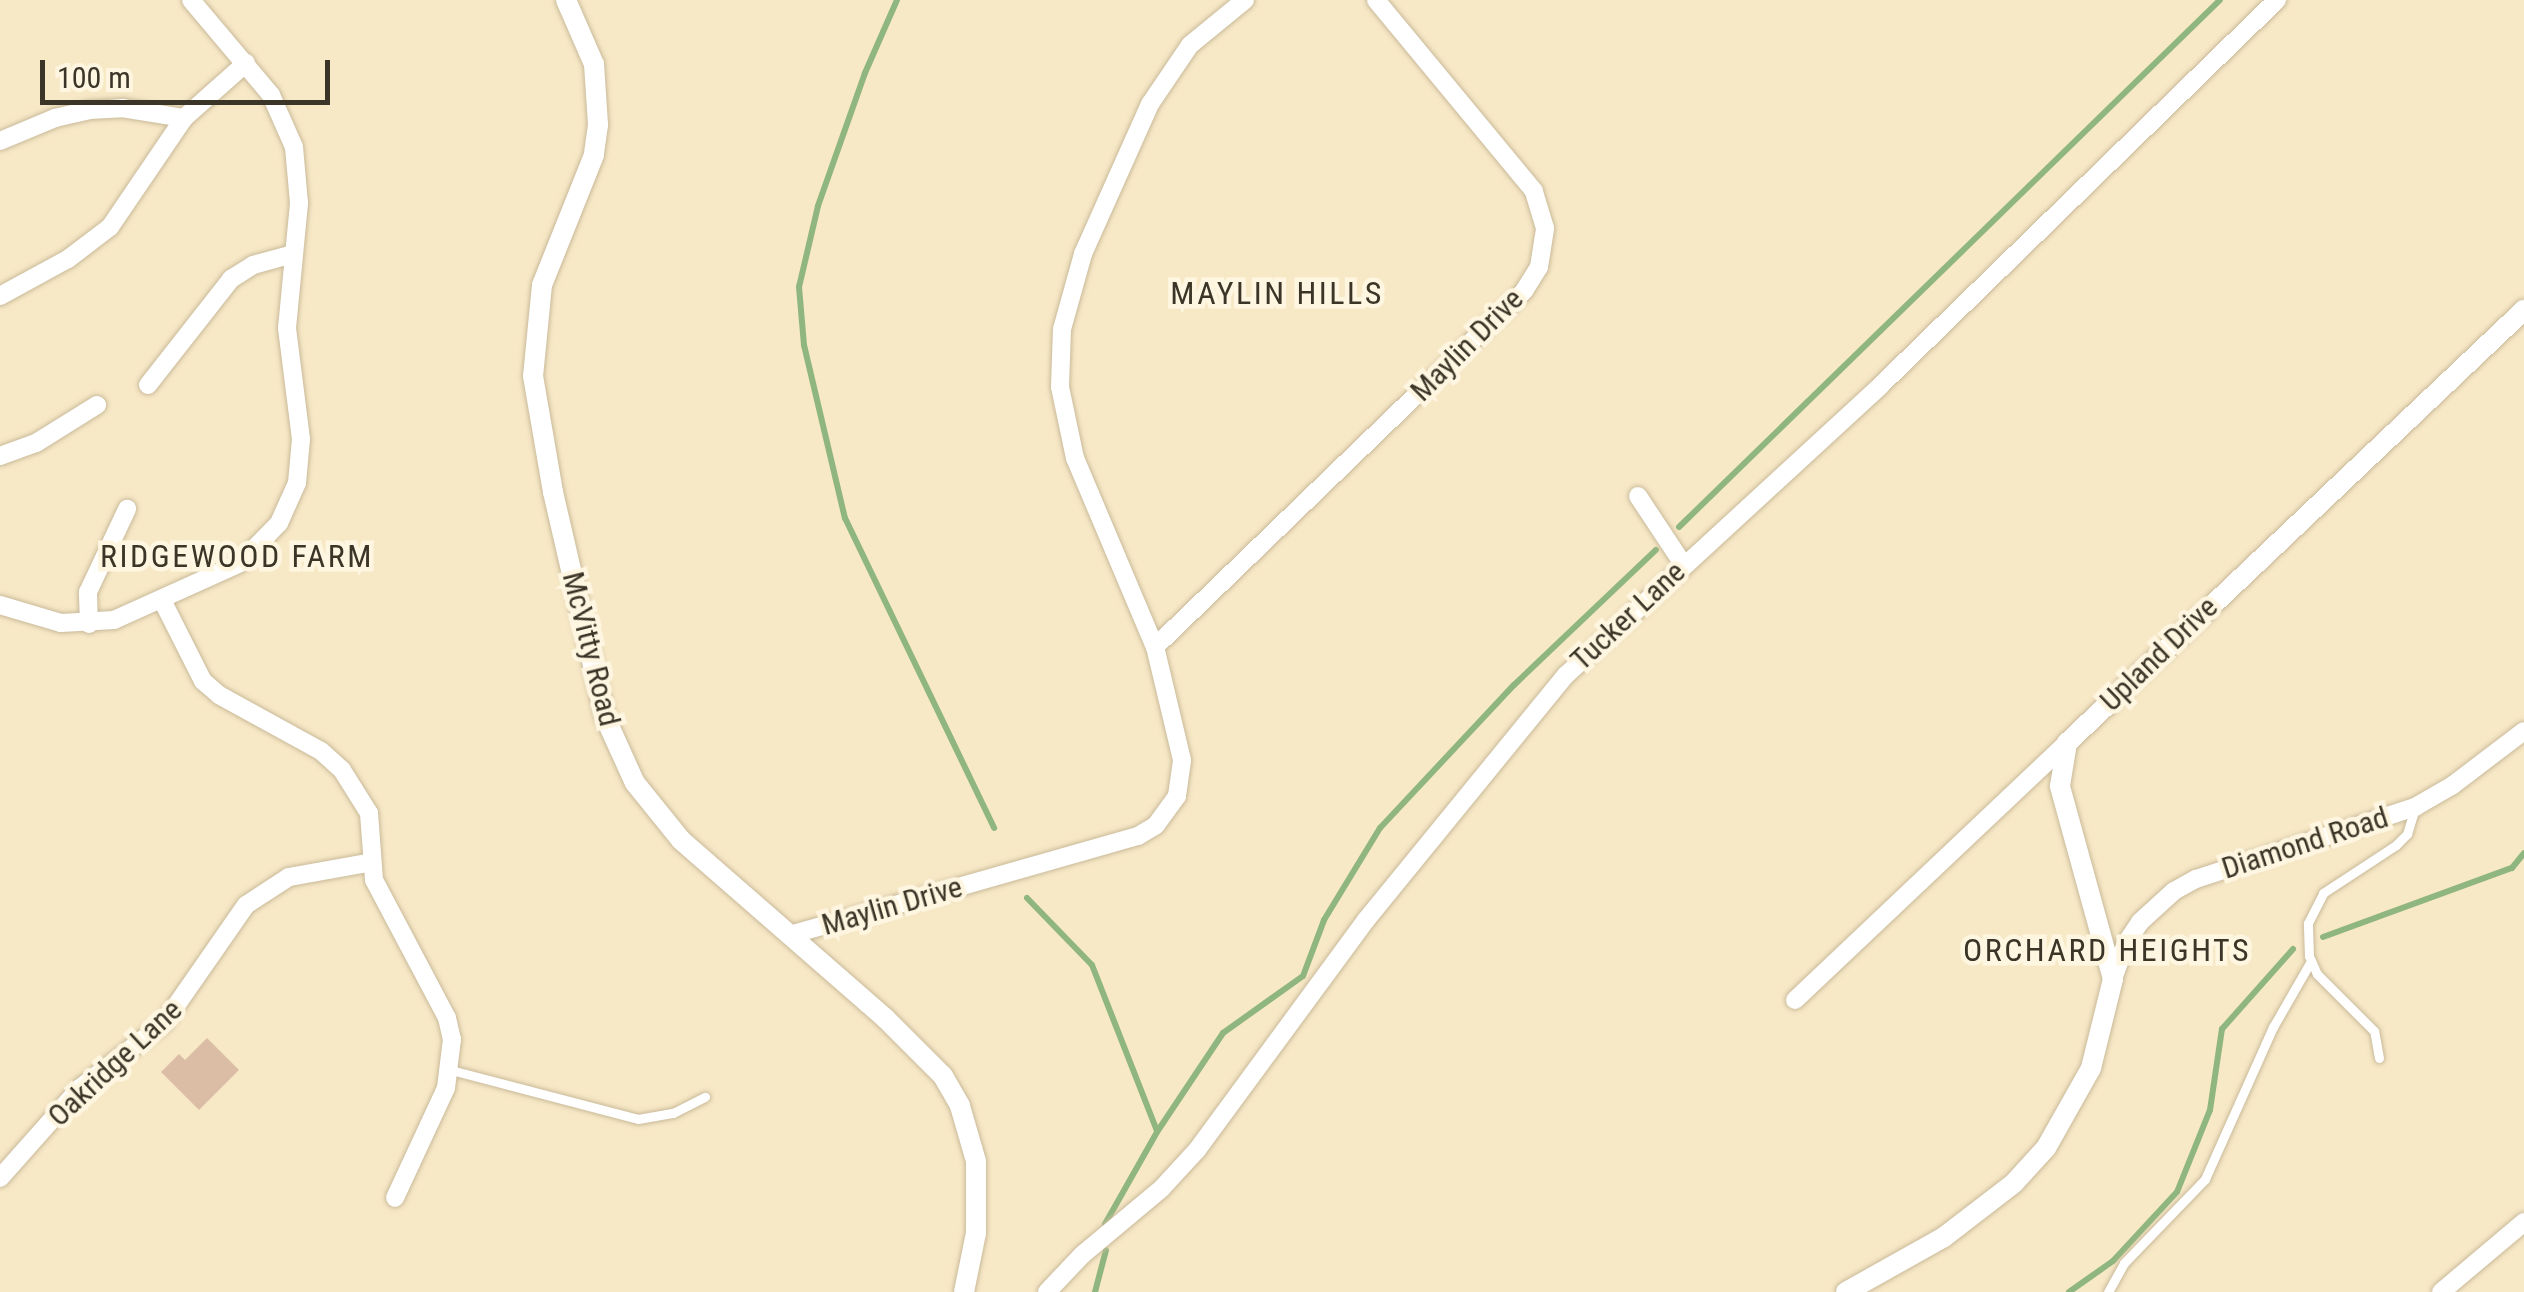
<!DOCTYPE html>
<style>
body{margin:0}
#map{position:relative;width:2524px;height:1292px;overflow:hidden;background:#f7e8c6;font-family:"Roboto Condensed",sans-serif}
div>[style]{position:absolute}
[style*='--x']{left:calc(var(--x)*1px);top:calc(var(--y)*1px);width:calc(var(--w)*1px);rotate:calc(var(--a)*1deg)}
.stream>*{height:6px;margin:-3px;padding:0 3px;transform-origin:3px;border-radius:3px;background:#90b67f}
.building>*{inset:0;background:#dabda4}
.roads{filter:drop-shadow(0 0 2px #c9ba9a) drop-shadow(0 0 2px #c9ba9a)}
.service>*{height:9px;margin:-4.5px;padding:0 4.5px;transform-origin:4.5px;border-radius:4.5px;background:#fff}
.minor>*{height:18px;margin:-9px;padding:0 9px;transform-origin:9px;border-radius:9px;background:#fff}
.tertiary>*{height:20px;margin:-10px;padding:0 10px;transform-origin:10px;border-radius:10px;background:#fff}
span{translate:-50% -50%;white-space:nowrap;text-align:center;line-height:1.15;-webkit-text-stroke:9px #fff6e1;paint-order:stroke}
.street-label{font-size:30px;color:#3b3528}
.neighbourhood-label{font-size:32px;color:#3b3528;letter-spacing:2.5px}
.scale{position:absolute;left:40px;top:60px;width:290px;height:45px;box-sizing:border-box;border:5px solid #3b3528;border-top:0;padding-left:12px;font-size:30px;line-height:35px;white-space:nowrap;color:#3b3528;-webkit-text-stroke:8px #fff6e1;paint-order:stroke}
</style>
<div id="map">
<div class="stream">
<div style="--x:897;--y:0;--w:80;--a:113.7"></div>
<div style="--x:865;--y:73;--w:141;--a:109.5"></div>
<div style="--x:818;--y:206;--w:83;--a:103.2"></div>
<div style="--x:799;--y:287;--w:58;--a:85.1"></div>
<div style="--x:804;--y:345;--w:178;--a:76.7"></div>
<div style="--x:845;--y:518;--w:344;--a:64.3"></div>
<div style="--x:1679;--y:527;--w:755;--a:-44.25"></div>
<div style="--x:1027;--y:898;--w:93;--a:45.9"></div>
<div style="--x:1092;--y:965;--w:178;--a:68.6"></div>
<div style="--x:2323;--y:937;--w:201;--a:-20.1"></div>
<div style="--x:2512;--y:868;--w:19;--a:-51"></div>
<div style="--x:1105;--y:1224;--w:106;--a:-60.5"></div>
<div style="--x:1157;--y:1132;--w:119;--a:-56.3"></div>
<div style="--x:1223;--y:1033;--w:98;--a:-35.5"></div>
<div style="--x:1303;--y:976;--w:60;--a:-69.4"></div>
<div style="--x:1324;--y:920;--w:108;--a:-58.7"></div>
<div style="--x:1380;--y:828;--w:196;--a:-46.9"></div>
<div style="--x:1514;--y:685;--w:196;--a:-43.6"></div>
<div style="--x:1095;--y:1292;--w:43;--a:-75.3"></div>
<div style="--x:2069;--y:1292;--w:54;--a:-35.2"></div>
<div style="--x:2113;--y:1261;--w:94;--a:-47.2"></div>
<div style="--x:2177;--y:1192;--w:88;--a:-68.1"></div>
<div style="--x:2210;--y:1110;--w:82;--a:-81.6"></div>
<div style="--x:2222;--y:1029;--w:107;--a:-48.4"></div>
</div>
<div class="building">
<div style="clip-path:polygon(207px 1038px,239px 1070px,199px 1110px,161px 1072px,179px 1054px,185px 1060px)"></div>
</div>
<div class="roads">
<div class="service">
<div style="--x:2379;--y:1058;--w:27;--a:-100"></div>
<div style="--x:2374;--y:1031;--w:81;--a:-135"></div>
<div style="--x:2317;--y:974;--w:20;--a:-114"></div>
<div style="--x:2309;--y:956;--w:33;--a:-92"></div>
<div style="--x:2308;--y:923;--w:34;--a:-63"></div>
<div style="--x:2323;--y:893;--w:87;--a:-33.3"></div>
<div style="--x:2396;--y:845;--w:16;--a:-45"></div>
<div style="--x:2407;--y:834;--w:27;--a:-73"></div>
<div style="--x:451;--y:1070;--w:193;--a:14.7"></div>
<div style="--x:638;--y:1119;--w:36;--a:-10"></div>
<div style="--x:673;--y:1113;--w:36;--a:-27"></div>
<div style="--x:2108;--y:1292;--w:33;--a:-61"></div>
<div style="--x:2124;--y:1263;--w:117;--a:-46"></div>
<div style="--x:2205;--y:1179;--w:167;--a:-65.9"></div>
<div style="--x:2273;--y:1027;--w:76;--a:-60.1"></div>
</div>
<div class="minor">
<div style="--x:1245;--y:0;--w:71;--a:140.7"></div>
<div style="--x:1190;--y:45;--w:71;--a:124.1"></div>
<div style="--x:1150;--y:104;--w:164;--a:114.1"></div>
<div style="--x:1083;--y:254;--w:78;--a:105.6"></div>
<div style="--x:1062;--y:329;--w:58;--a:92"></div>
<div style="--x:1060;--y:387;--w:73;--a:78.1"></div>
<div style="--x:1075;--y:458;--w:205;--a:67.1"></div>
<div style="--x:1155;--y:647;--w:513;--a:-43.97"></div>
<div style="--x:1524;--y:291;--w:28;--a:-58"></div>
<div style="--x:1539;--y:267;--w:39;--a:-81"></div>
<div style="--x:1545;--y:228;--w:39;--a:-107"></div>
<div style="--x:1534;--y:191;--w:248;--a:-129.6"></div>
<div style="--x:0;--y:141;--w:60;--a:-22.7"></div>
<div style="--x:55;--y:118;--w:35;--a:-13"></div>
<div style="--x:89;--y:110;--w:33;--a:-3"></div>
<div style="--x:122;--y:108;--w:63;--a:9.2"></div>
<div style="--x:0;--y:296;--w:77;--a:-28.6"></div>
<div style="--x:68;--y:259;--w:53;--a:-37.3"></div>
<div style="--x:110;--y:227;--w:132;--a:-55.8"></div>
<div style="--x:184;--y:118;--w:83;--a:-41.6"></div>
<div style="--x:148;--y:385;--w:135;--a:-51.9"></div>
<div style="--x:231;--y:279;--w:26;--a:-32"></div>
<div style="--x:253;--y:265;--w:41;--a:-15.4"></div>
<div style="--x:0;--y:456;--w:38;--a:-20"></div>
<div style="--x:36;--y:443;--w:72;--a:-31.9"></div>
<div style="--x:1638;--y:496;--w:82;--a:56.5"></div>
<div style="--x:162;--y:600;--w:91;--a:63.2"></div>
<div style="--x:203;--y:681;--w:21;--a:41"></div>
<div style="--x:219;--y:695;--w:116;--a:28.8"></div>
<div style="--x:321;--y:751;--w:28;--a:42"></div>
<div style="--x:342;--y:770;--w:51;--a:57.9"></div>
<div style="--x:369;--y:813;--w:67;--a:85.7"></div>
<div style="--x:374;--y:880;--w:156;--a:62.1"></div>
<div style="--x:447;--y:1018;--w:22;--a:77"></div>
<div style="--x:452;--y:1039;--w:49;--a:97"></div>
<div style="--x:446;--y:1088;--w:121;--a:114.9"></div>
<div style="--x:0;--y:605;--w:64;--a:16.4"></div>
<div style="--x:61;--y:623;--w:53;--a:-3.2"></div>
<div style="--x:114;--y:620;--w:138;--a:-24.3"></div>
<div style="--x:240;--y:563;--w:56;--a:-45.7"></div>
<div style="--x:279;--y:523;--w:44;--a:-65.8"></div>
<div style="--x:297;--y:483;--w:44;--a:-84.8"></div>
<div style="--x:301;--y:439;--w:112;--a:-97.2"></div>
<div style="--x:287;--y:328;--w:126;--a:-84.5"></div>
<div style="--x:299;--y:203;--w:56;--a:-95.1"></div>
<div style="--x:294;--y:147;--w:57;--a:-113.9"></div>
<div style="--x:271;--y:95;--w:124;--a:-130.1"></div>
<div style="--x:89;--y:624;--w:32;--a:-92"></div>
<div style="--x:88;--y:592;--w:92;--a:-64.8"></div>
<div style="--x:790;--y:935;--w:362;--a:-15.9"></div>
<div style="--x:1138;--y:836;--w:21;--a:-31"></div>
<div style="--x:1156;--y:825;--w:36;--a:-54"></div>
<div style="--x:1177;--y:796;--w:36;--a:-82"></div>
<div style="--x:1182;--y:760;--w:116;--a:-103.4"></div>
<div style="--x:2113;--y:979;--w:38;--a:-70"></div>
<div style="--x:2126;--y:943;--w:25;--a:-56"></div>
<div style="--x:2140;--y:922;--w:46;--a:-42.4"></div>
<div style="--x:2174;--y:891;--w:25;--a:-29"></div>
<div style="--x:2196;--y:879;--w:231;--a:-18.2"></div>
<div style="--x:2415;--y:807;--w:44;--a:-30.1"></div>
<div style="--x:2453;--y:785;--w:89;--a:-37.3"></div>
<div style="--x:1795;--y:1000;--w:374;--a:-43.4"></div>
<div style="--x:0;--y:1178;--w:120;--a:-48.4"></div>
<div style="--x:80;--y:1088;--w:106;--a:-37.7"></div>
<div style="--x:164;--y:1023;--w:144;--a:-55.2"></div>
<div style="--x:246;--y:905;--w:51;--a:-33.1"></div>
<div style="--x:289;--y:877;--w:84;--a:-10.2"></div>
<div style="--x:1047;--y:1292;--w:51;--a:-46.6"></div>
<div style="--x:1082;--y:1255;--w:104;--a:-39.9"></div>
<div style="--x:1162;--y:1188;--w:52;--a:-47.4"></div>
<div style="--x:1197;--y:1150;--w:285;--a:-53.7"></div>
<div style="--x:1366;--y:920;--w:316;--a:-50.8"></div>
<div style="--x:1566;--y:675;--w:427;--a:-42.6"></div>
<div style="--x:1880;--y:386;--w:554;--a:-44.2"></div>
<div style="--x:2441;--y:1292;--w:109;--a:-40.1"></div>
</div>
<div class="tertiary">
<div style="--x:566;--y:0;--w:70;--a:66.4"></div>
<div style="--x:594;--y:64;--w:61;--a:86.2"></div>
<div style="--x:598;--y:125;--w:30;--a:98"></div>
<div style="--x:594;--y:155;--w:140;--a:111.8"></div>
<div style="--x:542;--y:285;--w:91;--a:95.6"></div>
<div style="--x:533;--y:376;--w:118;--a:80.2"></div>
<div style="--x:553;--y:492;--w:231;--a:77"></div>
<div style="--x:605;--y:717;--w:72;--a:65.6"></div>
<div style="--x:635;--y:783;--w:73;--a:51.1"></div>
<div style="--x:681;--y:840;--w:271;--a:41.1"></div>
<div style="--x:885;--y:1018;--w:82;--a:45"></div>
<div style="--x:943;--y:1076;--w:34;--a:60"></div>
<div style="--x:960;--y:1106;--w:57;--a:73.8"></div>
<div style="--x:976;--y:1161;--w:72;--a:90"></div>
<div style="--x:976;--y:1233;--w:60;--a:101.5"></div>
<div style="--x:1846;--y:1292;--w:112;--a:-29.3"></div>
<div style="--x:1944;--y:1237;--w:88;--a:-37.6"></div>
<div style="--x:2014;--y:1183;--w:47;--a:-47.6"></div>
<div style="--x:2046;--y:1148;--w:92;--a:-60.6"></div>
<div style="--x:2091;--y:1068;--w:92;--a:-76.1"></div>
<div style="--x:2113;--y:979;--w:200;--a:-105.4"></div>
<div style="--x:2060;--y:786;--w:44;--a:-80.8"></div>
<div style="--x:2067;--y:743;--w:630;--a:-43.46"></div>
</div>
</div>
<div class="street-label">
<span style="left:1467px;top:345px;rotate:-45deg">Maylin Drive</span>
<span style="left:1628px;top:616px;rotate:-43deg">Tucker Lane</span>
<span style="left:591px;top:649px;rotate:76deg">McVitty Road</span>
<span style="left:2159px;top:654px;rotate:-44deg">Upland Drive</span>
<span style="left:2305px;top:843px;rotate:-18deg">Diamond Road</span>
<span style="left:892px;top:906px;rotate:-16deg">Maylin Drive</span>
<span style="left:115px;top:1063px;rotate:-43deg">Oakridge Lane</span>
</div>
<div class="neighbourhood-label">
<span style="left:1277px;top:293px">MAYLIN HILLS</span>
<span style="left:237px;top:556px">RIDGEWOOD FARM</span>
<span style="left:2107px;top:950px">ORCHARD HEIGHTS</span>
</div>
<div class="scale">100 m</div>
</div>
